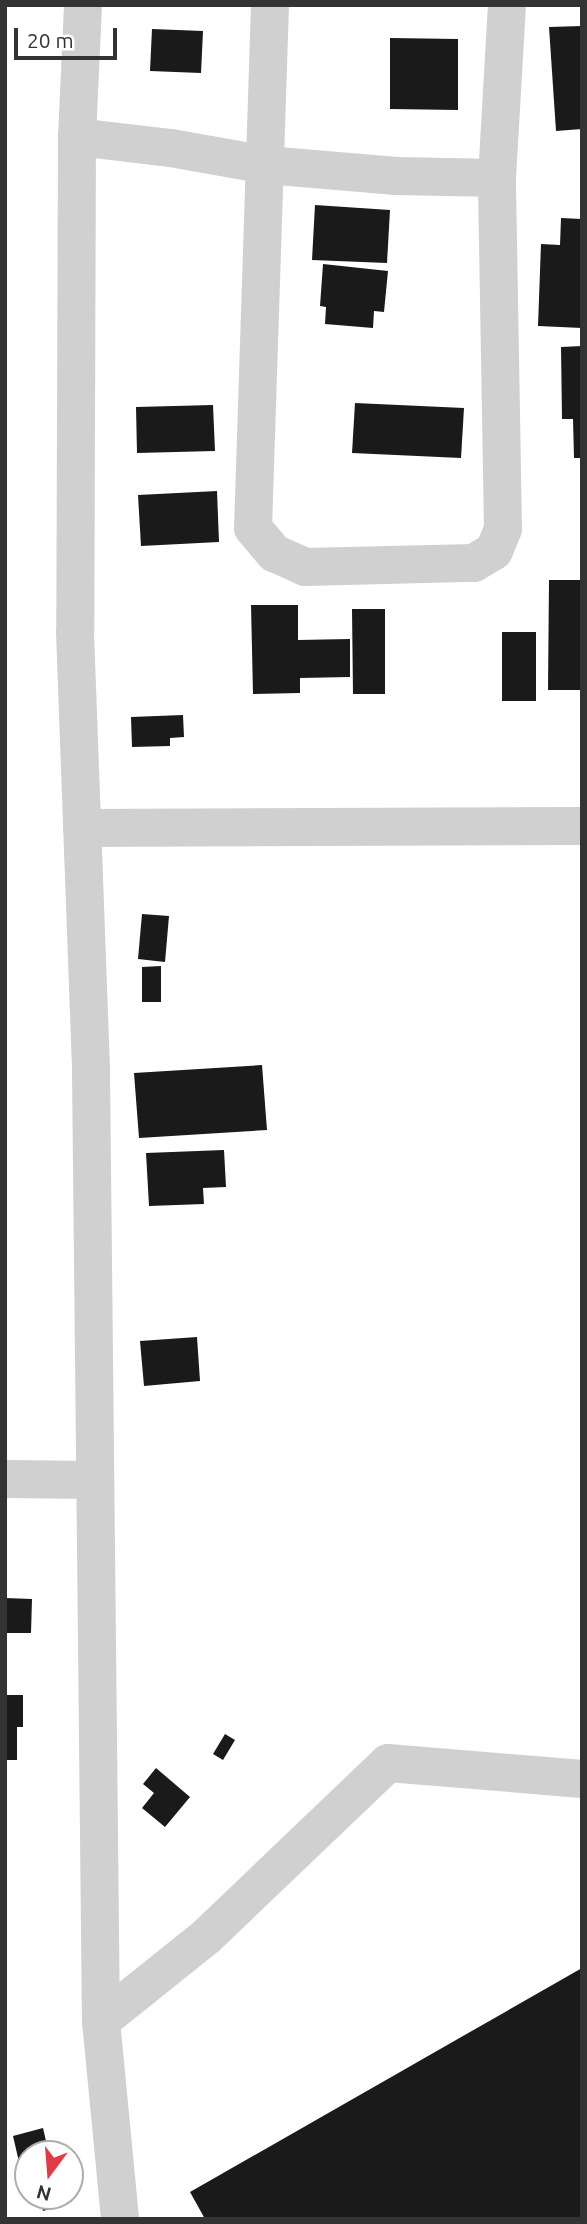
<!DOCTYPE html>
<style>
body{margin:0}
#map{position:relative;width:587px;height:2224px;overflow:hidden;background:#fff;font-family:Ubuntu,sans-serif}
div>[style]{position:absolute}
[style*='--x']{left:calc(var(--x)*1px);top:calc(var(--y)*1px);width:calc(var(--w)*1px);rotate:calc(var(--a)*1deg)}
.building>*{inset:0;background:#1a1a1a}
.minor>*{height:38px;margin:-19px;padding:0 19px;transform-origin:19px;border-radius:19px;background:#d0d0d0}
span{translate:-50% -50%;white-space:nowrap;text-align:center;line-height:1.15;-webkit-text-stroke:7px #fff;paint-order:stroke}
.frame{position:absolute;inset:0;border:7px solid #333;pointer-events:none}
.north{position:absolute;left:14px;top:2140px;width:70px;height:70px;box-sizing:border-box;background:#fff;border:2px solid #adadad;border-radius:50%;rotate:196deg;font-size:19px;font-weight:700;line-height:28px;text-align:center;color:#333}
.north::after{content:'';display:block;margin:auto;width:24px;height:32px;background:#e63946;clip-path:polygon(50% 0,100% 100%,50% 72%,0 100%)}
.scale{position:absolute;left:14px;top:28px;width:103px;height:32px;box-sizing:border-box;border:4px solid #333;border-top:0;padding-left:9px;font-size:21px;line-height:24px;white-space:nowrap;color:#333;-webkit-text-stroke:5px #fff;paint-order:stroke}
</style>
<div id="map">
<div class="building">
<div style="clip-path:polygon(582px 26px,582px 129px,556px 131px,549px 27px)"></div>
<div style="clip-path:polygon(152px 29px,203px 31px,201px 73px,150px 71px)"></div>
<div style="clip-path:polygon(390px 38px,458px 39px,458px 110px,390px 109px)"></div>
<div style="clip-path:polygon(315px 205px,390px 210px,387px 263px,312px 260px)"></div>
<div style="clip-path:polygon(561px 218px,582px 219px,582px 328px,538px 326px,541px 244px,560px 245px)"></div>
<div style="clip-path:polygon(323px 264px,388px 271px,384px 312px,374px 311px,373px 328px,325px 324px,326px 307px,320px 306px)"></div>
<div style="clip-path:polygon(582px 346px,582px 458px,574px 458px,573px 419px,562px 419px,561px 347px)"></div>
<div style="clip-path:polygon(355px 403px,464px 408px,461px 458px,352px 453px)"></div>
<div style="clip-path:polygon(213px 405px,215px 451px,137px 453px,136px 407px)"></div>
<div style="clip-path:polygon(217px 491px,219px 542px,141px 546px,138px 495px)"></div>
<div style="clip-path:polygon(549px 580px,582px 580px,582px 690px,548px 690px)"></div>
<div style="clip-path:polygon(251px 605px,298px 605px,298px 640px,350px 639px,350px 677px,300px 678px,300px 693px,253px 694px)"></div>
<div style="clip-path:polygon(352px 609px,385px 609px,385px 694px,353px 694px)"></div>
<div style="clip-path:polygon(502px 632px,536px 632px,536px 701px,502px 701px)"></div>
<div style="clip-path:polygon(183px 715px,184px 737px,170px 738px,170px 746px,132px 747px,131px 717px)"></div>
<div style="clip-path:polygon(142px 914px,169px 916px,165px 962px,138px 959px)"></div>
<div style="clip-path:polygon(161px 966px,161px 1002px,142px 1002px,142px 967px)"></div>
<div style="clip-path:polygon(262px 1065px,267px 1130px,139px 1138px,134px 1073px)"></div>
<div style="clip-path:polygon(224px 1150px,226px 1187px,203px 1188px,204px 1204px,149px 1206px,146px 1153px)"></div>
<div style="clip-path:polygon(197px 1337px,200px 1381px,144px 1386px,140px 1341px)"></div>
<div style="clip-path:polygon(5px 1598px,32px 1599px,31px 1633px,5px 1633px)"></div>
<div style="clip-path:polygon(5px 1695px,23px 1695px,23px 1727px,17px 1727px,17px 1760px,5px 1760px)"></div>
<div style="clip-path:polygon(225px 1734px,235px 1740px,223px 1760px,213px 1754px)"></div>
<div style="clip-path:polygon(156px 1768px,190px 1797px,165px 1827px,142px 1808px,154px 1793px,143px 1784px)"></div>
<div style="clip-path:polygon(582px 1968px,582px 2219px,205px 2219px,190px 2192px)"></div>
<div style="clip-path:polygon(43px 2128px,49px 2154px,28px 2154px,28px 2159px,19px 2162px,13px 2136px)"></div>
<div style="clip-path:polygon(28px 2163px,28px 2192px,24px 2194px,17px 2165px)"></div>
<div style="clip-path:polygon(39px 2196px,59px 2196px,61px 2206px,43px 2211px)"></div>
</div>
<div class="minor">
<div style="--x:83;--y:5;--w:132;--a:92.6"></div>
<div style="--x:77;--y:137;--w:495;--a:90.2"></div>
<div style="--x:75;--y:632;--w:439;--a:87.9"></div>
<div style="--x:91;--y:1071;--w:950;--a:89.4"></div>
<div style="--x:101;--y:2021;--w:199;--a:84.5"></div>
<div style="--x:270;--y:5;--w:523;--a:91.86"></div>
<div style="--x:253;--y:528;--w:33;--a:50"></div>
<div style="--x:274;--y:553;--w:34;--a:24"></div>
<div style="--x:305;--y:567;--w:169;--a:-1.4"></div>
<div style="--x:474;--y:563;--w:23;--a:-31"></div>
<div style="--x:494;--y:551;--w:24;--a:-68"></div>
<div style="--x:503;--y:529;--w:351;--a:-91"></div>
<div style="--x:497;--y:178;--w:173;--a:-86.7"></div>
<div style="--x:77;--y:137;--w:95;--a:6.7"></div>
<div style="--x:171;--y:148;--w:97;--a:10.1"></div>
<div style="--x:266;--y:165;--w:131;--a:4.8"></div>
<div style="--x:397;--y:176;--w:100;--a:1.1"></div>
<div style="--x:82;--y:828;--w:500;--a:-0.23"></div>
<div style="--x:5;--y:1479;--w:89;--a:0.6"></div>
<div style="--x:101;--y:2021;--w:136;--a:-38.7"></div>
<div style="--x:207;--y:1936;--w:250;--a:-43.7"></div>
<div style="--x:388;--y:1763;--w:195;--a:4.7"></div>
</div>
<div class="frame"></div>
<div class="north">N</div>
<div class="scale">20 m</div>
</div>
